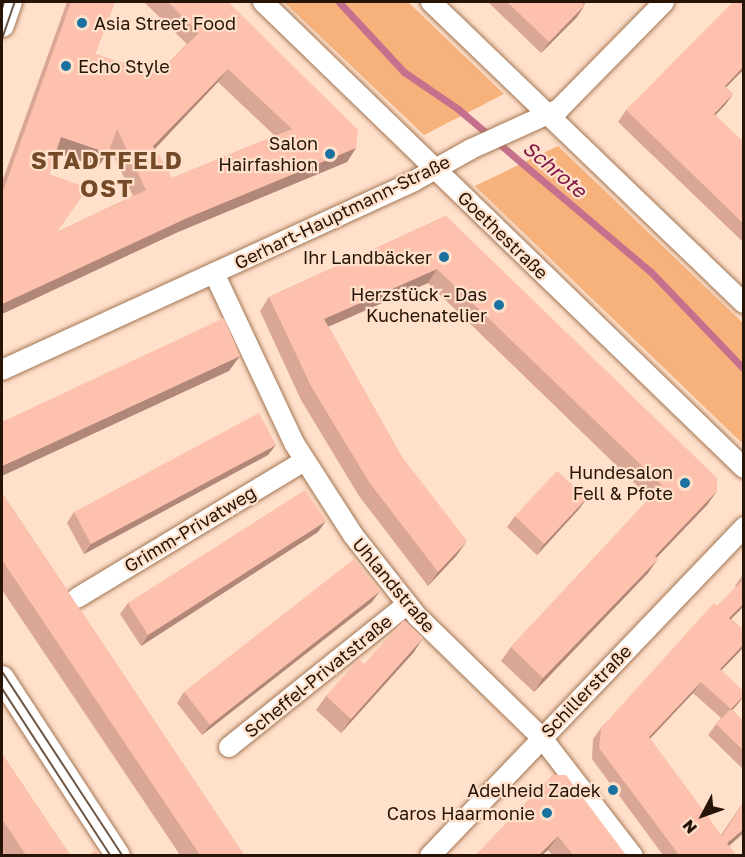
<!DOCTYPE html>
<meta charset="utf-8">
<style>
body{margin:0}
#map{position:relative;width:745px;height:857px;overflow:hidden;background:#ffe0ca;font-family:"Golos Text",sans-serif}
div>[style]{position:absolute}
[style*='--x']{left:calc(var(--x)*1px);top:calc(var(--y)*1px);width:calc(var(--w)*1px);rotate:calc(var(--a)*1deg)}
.green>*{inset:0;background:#f7b27b}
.stream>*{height:7px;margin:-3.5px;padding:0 3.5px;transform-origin:3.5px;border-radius:3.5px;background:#c5708d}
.roads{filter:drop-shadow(0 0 2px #a37653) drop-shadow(0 0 2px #a37653)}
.minor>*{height:20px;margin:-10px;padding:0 10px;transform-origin:10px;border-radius:10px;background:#fff}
.tertiary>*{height:24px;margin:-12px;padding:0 12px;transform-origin:12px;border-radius:12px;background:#fff}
.tram>*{height:1.5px;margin:-0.75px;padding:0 0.75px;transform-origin:0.75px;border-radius:0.75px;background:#6e5847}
.wall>*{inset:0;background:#daa695}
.shaded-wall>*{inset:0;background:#b18779}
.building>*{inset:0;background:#fdc1ad}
.dots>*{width:16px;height:16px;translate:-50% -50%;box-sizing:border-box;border:3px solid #ffe0ca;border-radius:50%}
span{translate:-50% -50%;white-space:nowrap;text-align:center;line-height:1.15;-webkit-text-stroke:4.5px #ffe0ca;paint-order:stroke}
.poi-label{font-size:18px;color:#261507}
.left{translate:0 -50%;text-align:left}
.right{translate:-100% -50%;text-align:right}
.street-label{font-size:18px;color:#261507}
.water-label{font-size:20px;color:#7e1645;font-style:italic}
.district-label{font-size:24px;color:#744a28;font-weight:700;letter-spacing:1.5px}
.frame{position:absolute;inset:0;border:3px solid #261507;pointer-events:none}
.north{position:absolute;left:673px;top:785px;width:60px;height:60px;-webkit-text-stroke:4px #ffe0ca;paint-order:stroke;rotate:229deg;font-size:16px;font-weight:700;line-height:24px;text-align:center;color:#261507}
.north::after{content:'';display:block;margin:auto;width:21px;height:27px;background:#261507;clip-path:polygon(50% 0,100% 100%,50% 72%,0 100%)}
</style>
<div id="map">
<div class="green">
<div style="clip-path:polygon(284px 2px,408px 2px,504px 94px,424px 135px)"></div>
<div style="clip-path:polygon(558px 146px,743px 323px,743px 444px,475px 186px)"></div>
</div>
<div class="stream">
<div style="--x:339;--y:2;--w:96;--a:47.1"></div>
<div style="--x:404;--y:72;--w:65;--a:34.4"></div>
<div style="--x:458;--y:109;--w:253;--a:40.2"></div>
<div style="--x:651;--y:272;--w:134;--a:46.2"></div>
</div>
<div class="roads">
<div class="minor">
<div style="--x:263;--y:2;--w:670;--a:44.09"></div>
<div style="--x:431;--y:2;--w:434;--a:43.9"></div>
<div style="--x:214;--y:273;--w:188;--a:64.8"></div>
<div style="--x:294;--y:443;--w:109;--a:57.3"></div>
<div style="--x:353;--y:535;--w:103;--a:51.7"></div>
<div style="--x:417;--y:616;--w:175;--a:44.3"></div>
<div style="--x:542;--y:738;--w:149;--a:52.4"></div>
<div style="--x:2;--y:370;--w:453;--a:-24.6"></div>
<div style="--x:414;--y:181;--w:65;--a:-29.3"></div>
<div style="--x:471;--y:149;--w:97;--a:-24.4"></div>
<div style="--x:559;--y:109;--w:150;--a:-45.5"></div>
<div style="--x:77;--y:598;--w:265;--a:-31.1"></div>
<div style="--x:229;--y:747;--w:227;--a:-38.7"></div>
<div style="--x:430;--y:856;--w:455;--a:-46.3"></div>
</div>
<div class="tertiary">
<div style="--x:2;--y:25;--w:24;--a:-71"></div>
<div style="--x:2;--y:678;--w:212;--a:56.9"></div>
</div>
</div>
<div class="tram">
<div style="--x:2;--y:9;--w:7;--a:-74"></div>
<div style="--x:2;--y:39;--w:39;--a:-71"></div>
<div style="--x:2;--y:671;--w:221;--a:56.8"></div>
<div style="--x:2;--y:688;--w:200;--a:57"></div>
</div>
<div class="wall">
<div style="clip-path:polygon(evenodd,67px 2px,115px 2px,95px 54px,157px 74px,187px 44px,144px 2px,228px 2px,356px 148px,347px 162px,178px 232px,2px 314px,2px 182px,67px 2px,218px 82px,275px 136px,172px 178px,155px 149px,218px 82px,67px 2px,110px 148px,133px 196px,57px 232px,49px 174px,56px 153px,98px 167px,110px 148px)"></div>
<div style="clip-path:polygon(488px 2px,587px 2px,584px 5px,584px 6px,577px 17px,541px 53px)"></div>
<div style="clip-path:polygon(744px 2px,744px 75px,741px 72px,726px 87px,733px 94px,725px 105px,715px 115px,744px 143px,744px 243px,618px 122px,626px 110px)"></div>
<div style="clip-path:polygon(446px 216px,717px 491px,707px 505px,657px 557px,648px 573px,534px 692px,501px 661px,511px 647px,650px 498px,428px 283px,328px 326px,457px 555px,428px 586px,359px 496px,301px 400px,260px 311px,269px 297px)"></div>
<div style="clip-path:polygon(268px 455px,84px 554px,67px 523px,74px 512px)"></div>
<div style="clip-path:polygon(2px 493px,244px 855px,180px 855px,2px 590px)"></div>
<div style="clip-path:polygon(587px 498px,579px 509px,537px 555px,507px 527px,515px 516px)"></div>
<div style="clip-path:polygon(318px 532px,141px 646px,120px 614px,128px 603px)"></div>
<div style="clip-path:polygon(744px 573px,744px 606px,731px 619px,744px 631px,744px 647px,721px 670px,744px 696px,732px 710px,744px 722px,744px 770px,708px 735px,721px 718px,693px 693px,650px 739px,721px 835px,744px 801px,744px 833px,729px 846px,736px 855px,663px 855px,592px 759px,593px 739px,601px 728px,736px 587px,735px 586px)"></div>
<div style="clip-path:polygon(372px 602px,202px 735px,177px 703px,184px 692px)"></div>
<div style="clip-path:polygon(414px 652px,341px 733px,316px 710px,326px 696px)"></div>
<div style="clip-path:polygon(2px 754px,70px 855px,5px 855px,2px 851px)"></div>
<div style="clip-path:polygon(553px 775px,626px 855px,552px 855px,548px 850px,542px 855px,476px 855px)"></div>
</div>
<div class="shaded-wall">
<div style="clip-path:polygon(584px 6px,577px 17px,541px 53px,549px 42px)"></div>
<div style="clip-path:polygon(744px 66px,744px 68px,741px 72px,717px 97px,725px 86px)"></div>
<div style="clip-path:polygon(228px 69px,218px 82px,144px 160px,153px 146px)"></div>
<div style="clip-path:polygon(733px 94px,725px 105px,706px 125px,714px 114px)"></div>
<div style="clip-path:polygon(61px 137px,108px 153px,98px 167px,52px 151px)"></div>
<div style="clip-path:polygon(356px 148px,347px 162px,178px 232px,2px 314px,2px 304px,187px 218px)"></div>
<div style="clip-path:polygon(437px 269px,428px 283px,314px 333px,324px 319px)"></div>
<div style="clip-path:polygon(240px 356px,229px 371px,2px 476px,2px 466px)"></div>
<div style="clip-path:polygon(276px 445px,268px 455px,84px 554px,91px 544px)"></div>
<div style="clip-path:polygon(717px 491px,707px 505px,645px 570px,655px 556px)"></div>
<div style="clip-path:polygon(587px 498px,579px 509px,537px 555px,544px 544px)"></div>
<div style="clip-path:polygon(326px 521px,318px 532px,141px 646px,148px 635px)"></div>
<div style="clip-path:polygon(467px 541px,457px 555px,428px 586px,438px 572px)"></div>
<div style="clip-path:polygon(658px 559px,648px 573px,534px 692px,543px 678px)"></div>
<div style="clip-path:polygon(380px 591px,372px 602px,202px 735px,210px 725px)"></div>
<div style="clip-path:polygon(744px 603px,744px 606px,721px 629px,729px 618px)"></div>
<div style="clip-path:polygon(423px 638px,414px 652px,341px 733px,351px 719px)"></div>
<div style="clip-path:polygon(744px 644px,744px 647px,712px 680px,720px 669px)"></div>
<div style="clip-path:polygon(701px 682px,693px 693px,641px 748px,649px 737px)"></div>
<div style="clip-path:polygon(744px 696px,737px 705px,723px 720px,731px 709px)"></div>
<div style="clip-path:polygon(744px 829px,743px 833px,720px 854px,727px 843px)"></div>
<div style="clip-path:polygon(558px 836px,548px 850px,542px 855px,539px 855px)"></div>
</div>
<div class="building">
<div style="clip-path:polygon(evenodd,71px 2px,115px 2px,95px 54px,157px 74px,199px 33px,168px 2px,228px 2px,358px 130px,356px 148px,187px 218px,2px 304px,2px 194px,71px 2px,228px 69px,292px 129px,172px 178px,153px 146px,228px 69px,71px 2px,117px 129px,146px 190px,57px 232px,88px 188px,49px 174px,61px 137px,108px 153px,117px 129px)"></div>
<div style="clip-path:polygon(507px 2px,584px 2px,582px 4px,584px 6px,549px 42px)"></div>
<div style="clip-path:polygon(733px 2px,744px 2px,744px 66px,725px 86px,733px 94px,714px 114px,744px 143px,744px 224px,626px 110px)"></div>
<div style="clip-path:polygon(446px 216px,717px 478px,717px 491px,655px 556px,658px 559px,543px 678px,511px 647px,662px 485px,437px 269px,324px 319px,402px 457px,467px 541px,438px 572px,369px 482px,311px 386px,269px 297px)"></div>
<div style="clip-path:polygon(224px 318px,240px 356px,2px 466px,2px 422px)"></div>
<div style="clip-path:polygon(259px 413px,276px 445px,91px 544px,74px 512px)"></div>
<div style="clip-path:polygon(557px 471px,587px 498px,544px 544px,515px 516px)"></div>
<div style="clip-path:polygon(305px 490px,326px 521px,148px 635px,128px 603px)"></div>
<div style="clip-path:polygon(2px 493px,244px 855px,200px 855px,2px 560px)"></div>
<div style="clip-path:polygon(354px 559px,380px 591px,210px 725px,184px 692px)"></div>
<div style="clip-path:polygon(744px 579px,744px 603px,729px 618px,744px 631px,744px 644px,720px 669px,744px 692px,744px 695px,731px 709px,701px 682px,649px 737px,722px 836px,744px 801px,744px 829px,727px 843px,736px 855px,679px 855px,599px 748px,601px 728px,714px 603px,717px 606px)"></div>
<div style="clip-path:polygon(404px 620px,423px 638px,351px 719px,326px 696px,359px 659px,364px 664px)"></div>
<div style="clip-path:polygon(731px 709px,744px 722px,744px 751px,716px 724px)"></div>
<div style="clip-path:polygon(2px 754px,70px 855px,26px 855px,2px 819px)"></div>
<div style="clip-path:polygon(553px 775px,566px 775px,626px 855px,573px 855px,558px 836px,539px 855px,476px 855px)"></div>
<div style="clip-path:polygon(97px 849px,101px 855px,88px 855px)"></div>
</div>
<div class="dots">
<div style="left:82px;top:23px;background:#1b72a1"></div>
<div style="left:66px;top:66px;background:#1b72a1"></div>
<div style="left:330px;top:154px;background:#1b72a1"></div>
<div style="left:444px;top:257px;background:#1b72a1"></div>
<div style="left:499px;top:305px;background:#1b72a1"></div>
<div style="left:685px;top:483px;background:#1b72a1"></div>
<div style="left:613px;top:790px;background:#1b72a1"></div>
<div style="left:547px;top:813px;background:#1b72a1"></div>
</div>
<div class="poi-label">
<span class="left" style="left:94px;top:23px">Asia Street Food</span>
<span class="left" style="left:78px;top:66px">Echo Style</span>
<span class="right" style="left:318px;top:154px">Salon<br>Hairfashion</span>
<span class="right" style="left:432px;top:257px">Ihr Landbäcker</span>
<span class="right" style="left:487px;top:305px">Herzstück - Das<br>Kuchenatelier</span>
<span class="right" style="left:673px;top:483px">Hundesalon<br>Fell &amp; Pfote</span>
<span class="right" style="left:601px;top:790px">Adelheid Zadek</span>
<span class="right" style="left:535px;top:813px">Caros Haarmonie</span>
</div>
<div class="street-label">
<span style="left:342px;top:212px;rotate:-26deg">Gerhart-Hauptmann-Straße</span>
<span style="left:503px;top:235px;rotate:44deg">Goethestraße</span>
<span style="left:190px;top:529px;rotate:-31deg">Grimm-Privatweg</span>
<span style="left:394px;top:585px;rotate:50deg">Uhlandstraße</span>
<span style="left:318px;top:676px;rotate:-39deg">Scheffel-Privatstraße</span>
<span style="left:586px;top:691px;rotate:-46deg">Schillerstraße</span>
</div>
<div class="water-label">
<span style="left:555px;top:169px;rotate:40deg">Schrote</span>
</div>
<div class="district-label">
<span style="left:107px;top:174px">STADTFELD<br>OST</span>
</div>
<div class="frame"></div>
<div class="north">N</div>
</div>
